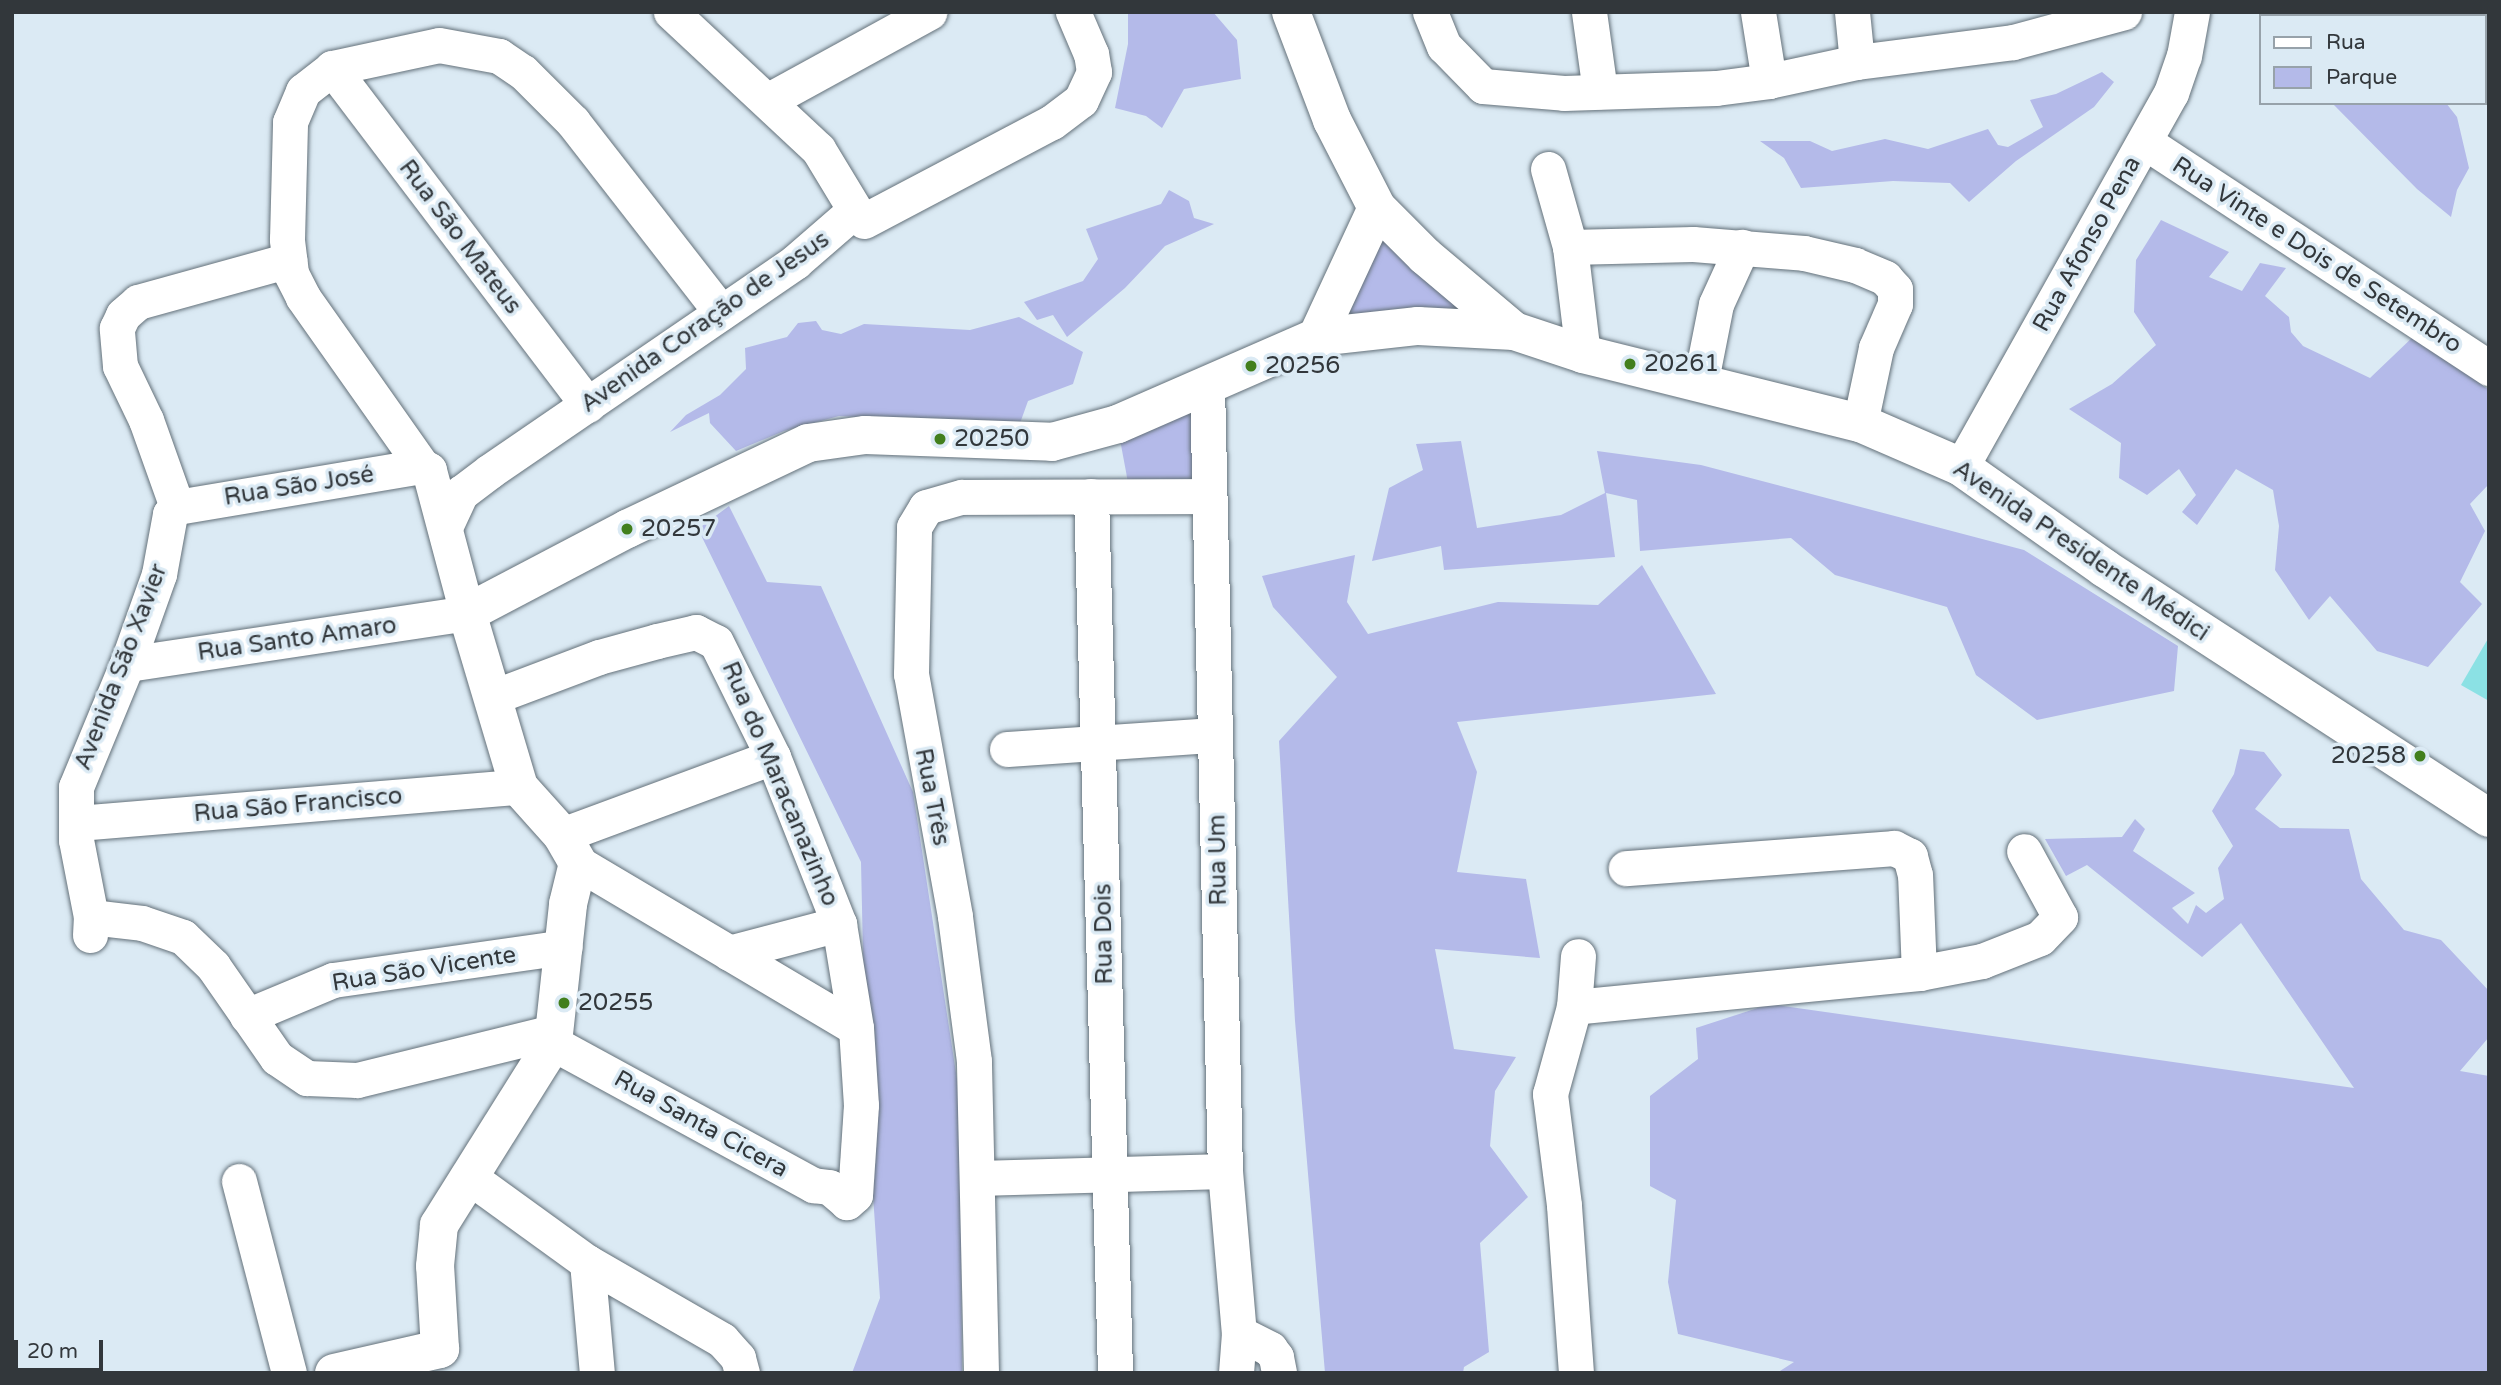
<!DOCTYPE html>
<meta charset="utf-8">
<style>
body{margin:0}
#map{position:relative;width:2501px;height:1385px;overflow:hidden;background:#dbeaf4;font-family:"Varela Round",sans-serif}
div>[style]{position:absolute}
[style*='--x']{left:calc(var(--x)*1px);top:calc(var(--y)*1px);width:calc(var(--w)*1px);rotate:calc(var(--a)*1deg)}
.green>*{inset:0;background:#b4bae9}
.water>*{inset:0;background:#8be1e4}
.roads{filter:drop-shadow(0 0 2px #64717a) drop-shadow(0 0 2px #64717a)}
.street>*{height:35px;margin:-17.5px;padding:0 17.5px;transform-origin:17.5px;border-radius:17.5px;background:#fff}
.secondary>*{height:38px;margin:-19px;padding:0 19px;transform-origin:19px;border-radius:19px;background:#fff}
.dots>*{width:19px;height:19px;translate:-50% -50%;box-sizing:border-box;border:4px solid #dbeaf4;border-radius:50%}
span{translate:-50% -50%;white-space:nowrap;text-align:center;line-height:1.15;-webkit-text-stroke:7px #dbeaf4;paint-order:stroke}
.street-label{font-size:24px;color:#32373b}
.poi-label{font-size:24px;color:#32373b}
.left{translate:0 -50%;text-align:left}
.right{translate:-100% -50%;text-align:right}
.frame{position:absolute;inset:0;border:14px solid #32373b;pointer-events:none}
.legend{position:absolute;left:2259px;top:14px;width:228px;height:91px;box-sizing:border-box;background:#dbeaf4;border:2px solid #97a2aa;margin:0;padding:9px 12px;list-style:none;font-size:21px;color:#32373b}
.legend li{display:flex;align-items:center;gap:14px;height:35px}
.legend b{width:35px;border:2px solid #97a2aa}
.scale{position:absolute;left:14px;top:1340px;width:89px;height:32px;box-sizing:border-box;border:4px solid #32373b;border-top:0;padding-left:9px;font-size:21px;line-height:24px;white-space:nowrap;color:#32373b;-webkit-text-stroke:5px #dbeaf4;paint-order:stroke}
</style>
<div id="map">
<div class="green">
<div style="clip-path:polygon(1128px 12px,1213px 12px,1237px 40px,1241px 79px,1184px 89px,1162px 128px,1146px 116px,1115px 108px,1128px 44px)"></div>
<div style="clip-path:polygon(2102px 72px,2114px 82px,2094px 107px,2016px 161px,1969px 202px,1950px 183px,1893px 181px,1801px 188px,1784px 158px,1760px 141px,1810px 141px,1832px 151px,1885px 139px,1928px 149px,1988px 129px,1998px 145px,2008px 147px,2043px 127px,2030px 100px,2056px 94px)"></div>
<div style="clip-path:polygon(2332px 103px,2446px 103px,2457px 117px,2469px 168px,2457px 190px,2451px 217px,2417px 189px)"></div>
<div style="clip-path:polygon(1169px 190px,1189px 201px,1194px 218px,1214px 224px,1165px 246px,1125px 288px,1067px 337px,1053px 315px,1037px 320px,1024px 302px,1083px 281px,1098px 259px,1086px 229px,1161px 204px)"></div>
<div style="clip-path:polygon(2161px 220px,2229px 252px,2209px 277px,2242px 291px,2260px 263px,2286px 268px,2265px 296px,2289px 317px,2291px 332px,2303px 346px,2370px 378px,2415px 335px,2489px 390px,2489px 484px,2470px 504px,2485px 531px,2460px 582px,2482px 604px,2428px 667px,2377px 651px,2330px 596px,2309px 620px,2275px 570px,2279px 526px,2273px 490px,2236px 469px,2197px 525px,2182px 512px,2196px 495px,2179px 469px,2147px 495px,2119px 478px,2121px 443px,2069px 409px,2112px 384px,2156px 345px,2134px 312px,2136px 260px)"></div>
<div style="clip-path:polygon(1366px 229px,1511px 322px,1318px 332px)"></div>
<div style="clip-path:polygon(1019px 317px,1083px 352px,1073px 384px,1028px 401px,1019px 426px,839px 416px,784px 431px,736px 451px,710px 423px,709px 413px,670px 432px,686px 415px,720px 395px,746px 369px,745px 348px,787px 337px,798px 323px,816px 321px,822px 330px,841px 334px,864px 324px,970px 330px)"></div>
<div style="clip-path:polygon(1200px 410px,1192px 491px,1129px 488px,1119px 434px)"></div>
<div style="clip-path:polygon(1461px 441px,1477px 528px,1561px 515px,1605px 493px,1597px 451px,1701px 465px,2024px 550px,2178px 646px,2174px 691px,2037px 720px,1976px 675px,1947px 607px,1835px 575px,1791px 538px,1640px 551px,1637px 500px,1606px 493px,1615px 557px,1444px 570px,1441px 546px,1372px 561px,1389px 488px,1423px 470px,1416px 444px)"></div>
<div style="clip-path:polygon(729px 506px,767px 582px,821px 586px,913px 792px,960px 1099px,962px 1373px,852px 1373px,880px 1298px,866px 1092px,861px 862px,698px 529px)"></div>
<div style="clip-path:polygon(1355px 555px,1347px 602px,1368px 634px,1498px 602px,1598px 605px,1642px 565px,1716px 694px,1457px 722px,1477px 772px,1457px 872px,1526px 879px,1540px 958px,1435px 949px,1454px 1049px,1516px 1057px,1495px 1091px,1490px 1146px,1528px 1197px,1480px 1243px,1489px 1352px,1464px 1367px,1463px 1373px,1325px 1373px,1295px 1021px,1279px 741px,1337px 677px,1273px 607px,1262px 576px)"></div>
<div style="clip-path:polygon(2240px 749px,2264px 752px,2282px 775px,2255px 809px,2280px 828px,2349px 829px,2361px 879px,2404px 930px,2441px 940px,2489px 991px,2489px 1037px,2460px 1071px,2489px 1076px,2489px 1373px,1777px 1373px,1794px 1362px,1678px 1334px,1668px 1282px,1676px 1200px,1650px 1186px,1650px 1096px,1698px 1059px,1696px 1028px,1770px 1004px,2354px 1088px,2241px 923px,2202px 957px,2087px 865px,2066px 876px,2045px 839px,2122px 837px,2135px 819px,2145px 829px,2133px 851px,2195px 893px,2172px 908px,2188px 924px,2196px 905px,2206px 913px,2224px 899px,2218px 868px,2233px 846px,2212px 811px,2234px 774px)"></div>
</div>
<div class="water">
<div style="clip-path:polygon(2489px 637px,2489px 701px,2461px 685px)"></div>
</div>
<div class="roads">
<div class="street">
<div style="--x:1430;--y:12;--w:37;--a:68"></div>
<div style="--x:1444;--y:46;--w:56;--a:45.7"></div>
<div style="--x:1483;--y:86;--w:81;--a:4.9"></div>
<div style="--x:1564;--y:93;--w:152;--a:-1.9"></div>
<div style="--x:1716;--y:88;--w:53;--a:-7.5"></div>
<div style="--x:1769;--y:81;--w:90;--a:-12.2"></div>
<div style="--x:1857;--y:62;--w:157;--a:-7.3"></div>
<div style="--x:2013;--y:42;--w:115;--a:-15.1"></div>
<div style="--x:1589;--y:12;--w:80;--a:82.1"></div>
<div style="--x:1758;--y:12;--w:70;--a:80.9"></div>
<div style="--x:1852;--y:12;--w:50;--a:84.3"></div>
<div style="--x:332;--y:68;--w:423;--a:52.8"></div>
<div style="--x:769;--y:100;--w:183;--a:-28.7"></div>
<div style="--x:2145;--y:142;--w:412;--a:33.3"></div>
<div style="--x:1548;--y:169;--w:81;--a:74.2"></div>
<div style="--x:1570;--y:247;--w:108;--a:83.1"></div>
<div style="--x:864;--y:221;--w:212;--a:-27.8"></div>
<div style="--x:1052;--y:122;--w:36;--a:-37"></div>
<div style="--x:1081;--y:100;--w:31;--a:-65"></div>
<div style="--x:1094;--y:72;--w:18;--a:-99"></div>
<div style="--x:1091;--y:54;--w:46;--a:-113.2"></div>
<div style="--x:1570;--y:247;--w:123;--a:-1.4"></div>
<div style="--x:1693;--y:244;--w:111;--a:4.6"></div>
<div style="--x:1804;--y:253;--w:52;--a:13.2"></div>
<div style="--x:1855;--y:265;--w:33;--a:23"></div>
<div style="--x:1885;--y:278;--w:15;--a:48"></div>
<div style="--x:1895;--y:289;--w:15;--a:90"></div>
<div style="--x:1895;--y:304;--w:48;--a:113.4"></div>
<div style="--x:1876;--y:348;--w:77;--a:102"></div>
<div style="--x:1701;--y:380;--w:77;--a:-78.8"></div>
<div style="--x:1716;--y:304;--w:63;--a:-65.5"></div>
<div style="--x:1207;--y:386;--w:785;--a:88.69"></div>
<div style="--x:1225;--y:1171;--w:163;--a:85.1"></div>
<div style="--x:1239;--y:1333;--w:40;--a:94.3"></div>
<div style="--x:1961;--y:467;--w:429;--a:-60.7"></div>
<div style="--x:2171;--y:93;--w:39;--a:-71"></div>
<div style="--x:2184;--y:56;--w:45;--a:-79.7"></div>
<div style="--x:1091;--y:496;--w:877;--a:88.43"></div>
<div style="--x:177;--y:507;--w:248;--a:-9.5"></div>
<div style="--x:445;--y:527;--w:38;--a:-65"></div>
<div style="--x:461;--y:493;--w:36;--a:-37"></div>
<div style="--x:490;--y:471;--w:370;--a:-34.4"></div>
<div style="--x:795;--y:262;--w:79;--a:-40.9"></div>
<div style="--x:855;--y:210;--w:71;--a:-121.2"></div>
<div style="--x:818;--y:149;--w:201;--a:-137"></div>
<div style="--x:127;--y:664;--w:344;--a:-8.5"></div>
<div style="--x:467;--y:613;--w:148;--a:-104.9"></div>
<div style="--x:429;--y:470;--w:8;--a:-150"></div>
<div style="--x:422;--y:466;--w:207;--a:-125.2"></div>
<div style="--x:303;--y:297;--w:27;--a:-117"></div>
<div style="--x:291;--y:273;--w:34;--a:-97"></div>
<div style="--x:287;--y:239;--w:117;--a:-88.5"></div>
<div style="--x:290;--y:122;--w:34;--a:-67"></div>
<div style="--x:303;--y:91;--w:37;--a:-38"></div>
<div style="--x:332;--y:68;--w:109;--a:-12.1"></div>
<div style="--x:439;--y:45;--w:61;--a:10.4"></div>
<div style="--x:499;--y:56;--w:29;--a:34"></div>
<div style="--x:523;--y:72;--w:71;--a:45"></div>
<div style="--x:573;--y:122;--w:241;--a:52.1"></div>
<div style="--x:493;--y:697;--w:113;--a:-20.7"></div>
<div style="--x:599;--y:657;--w:60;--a:-15.4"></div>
<div style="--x:657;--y:641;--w:40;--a:-13"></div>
<div style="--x:696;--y:632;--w:22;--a:27"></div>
<div style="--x:716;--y:642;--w:128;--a:63.6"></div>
<div style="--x:773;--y:757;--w:180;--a:68.4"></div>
<div style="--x:839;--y:924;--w:105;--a:80.7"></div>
<div style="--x:856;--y:1028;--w:77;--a:86.3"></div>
<div style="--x:861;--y:1105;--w:90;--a:93.8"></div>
<div style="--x:855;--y:1195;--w:11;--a:139"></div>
<div style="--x:847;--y:1202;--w:23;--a:-140"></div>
<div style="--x:829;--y:1187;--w:16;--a:-173"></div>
<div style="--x:813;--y:1185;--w:296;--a:-151.4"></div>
<div style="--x:1007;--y:749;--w:208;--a:-3.9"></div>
<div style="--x:77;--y:823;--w:443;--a:-4.7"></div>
<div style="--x:562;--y:835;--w:225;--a:-20.3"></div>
<div style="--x:578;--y:863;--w:323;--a:30.7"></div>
<div style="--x:91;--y:917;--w:51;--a:6.7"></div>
<div style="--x:142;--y:923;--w:43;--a:18.9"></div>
<div style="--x:183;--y:937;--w:42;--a:44"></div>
<div style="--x:213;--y:966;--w:112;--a:55.2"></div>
<div style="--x:277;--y:1058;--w:36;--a:34"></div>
<div style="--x:307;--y:1078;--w:50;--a:2.3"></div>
<div style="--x:357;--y:1080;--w:202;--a:-13.8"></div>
<div style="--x:90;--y:935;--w:18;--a:-87"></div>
<div style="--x:91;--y:917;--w:78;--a:-101"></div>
<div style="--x:76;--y:840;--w:53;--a:-90"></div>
<div style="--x:76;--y:787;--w:133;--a:-67.5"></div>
<div style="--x:127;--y:664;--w:96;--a:-70.4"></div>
<div style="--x:159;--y:574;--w:61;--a:-79.6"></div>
<div style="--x:170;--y:514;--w:10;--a:-45"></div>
<div style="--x:177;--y:507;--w:92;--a:-109.6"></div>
<div style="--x:146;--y:420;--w:60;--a:-115.7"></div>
<div style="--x:120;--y:366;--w:38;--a:-95"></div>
<div style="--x:117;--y:328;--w:14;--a:-65"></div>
<div style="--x:123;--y:315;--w:20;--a:-41"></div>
<div style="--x:138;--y:302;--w:157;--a:-15.5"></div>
<div style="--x:729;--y:953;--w:114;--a:-14.8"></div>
<div style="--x:1919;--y:973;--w:64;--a:-10.8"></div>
<div style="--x:1982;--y:961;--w:62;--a:-21.6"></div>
<div style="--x:2040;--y:938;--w:29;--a:-46"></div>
<div style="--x:2060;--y:917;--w:75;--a:-118.6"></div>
<div style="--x:1574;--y:1007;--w:347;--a:-5.6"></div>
<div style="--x:1919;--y:973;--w:98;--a:-92.3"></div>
<div style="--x:1915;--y:875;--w:20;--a:-105"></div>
<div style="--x:1910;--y:856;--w:18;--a:-153"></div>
<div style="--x:1894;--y:848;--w:269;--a:175.7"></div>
<div style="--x:247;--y:1016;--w:93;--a:-22.7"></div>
<div style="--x:333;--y:980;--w:234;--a:-8.1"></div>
<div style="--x:468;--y:1176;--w:147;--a:35.9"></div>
<div style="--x:587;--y:1262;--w:156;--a:30"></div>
<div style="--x:722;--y:1340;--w:24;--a:48"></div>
<div style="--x:738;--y:1358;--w:16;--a:75"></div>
<div style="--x:978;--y:1178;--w:247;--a:-1.6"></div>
<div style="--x:239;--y:1181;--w:198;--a:75.4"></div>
<div style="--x:587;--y:1262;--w:111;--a:84.9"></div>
<div style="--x:1239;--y:1333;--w:35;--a:27"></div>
<div style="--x:1270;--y:1349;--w:10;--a:53"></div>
<div style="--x:1276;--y:1357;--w:16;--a:79"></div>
<div style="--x:981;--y:1373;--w:312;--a:-91.3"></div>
<div style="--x:974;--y:1061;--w:146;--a:-97.5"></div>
<div style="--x:955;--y:916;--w:246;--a:-100.3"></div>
<div style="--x:911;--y:674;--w:147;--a:-88.8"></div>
<div style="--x:914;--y:527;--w:23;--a:-59"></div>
<div style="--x:926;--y:507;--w:37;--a:-16"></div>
<div style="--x:962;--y:497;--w:245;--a:-0.2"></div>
<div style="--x:1576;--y:1373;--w:168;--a:-94.1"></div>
<div style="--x:1564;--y:1205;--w:112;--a:-97.2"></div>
<div style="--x:1550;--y:1094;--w:90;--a:-74.6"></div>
<div style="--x:1574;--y:1007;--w:51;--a:-85.5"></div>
</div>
<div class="secondary">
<div style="--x:1291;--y:12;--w:116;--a:69.2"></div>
<div style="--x:1332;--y:120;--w:99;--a:62.9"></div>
<div style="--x:1377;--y:208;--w:68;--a:45"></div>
<div style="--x:1425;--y:256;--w:116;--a:40.1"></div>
<div style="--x:1317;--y:337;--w:142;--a:-65.1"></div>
<div style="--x:334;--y:1373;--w:109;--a:-12.8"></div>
<div style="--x:440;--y:1349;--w:83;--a:-93.4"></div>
<div style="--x:435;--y:1266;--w:41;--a:-84.4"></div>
<div style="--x:439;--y:1225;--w:215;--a:-57.9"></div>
<div style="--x:553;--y:1043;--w:140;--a:-83.8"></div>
<div style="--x:568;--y:904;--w:42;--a:-76.3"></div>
<div style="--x:578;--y:863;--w:32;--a:-120"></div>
<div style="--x:562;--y:835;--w:64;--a:-131.9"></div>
<div style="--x:519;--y:787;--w:182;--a:-106.6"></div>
<div style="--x:467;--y:613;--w:181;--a:-27.7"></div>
<div style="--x:627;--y:529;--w:200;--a:-25.4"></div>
<div style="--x:808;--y:443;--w:58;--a:-8"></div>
<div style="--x:865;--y:435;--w:187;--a:2.1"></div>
<div style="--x:1052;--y:442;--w:68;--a:-15.3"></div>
<div style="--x:1118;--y:424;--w:217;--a:-23.6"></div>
<div style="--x:1317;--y:337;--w:102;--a:-6.2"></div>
<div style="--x:1418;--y:326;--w:96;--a:3"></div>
<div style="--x:1514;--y:331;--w:73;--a:18.4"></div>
<div style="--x:1583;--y:354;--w:285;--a:14"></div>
<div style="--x:1860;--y:423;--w:110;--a:23.5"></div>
<div style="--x:1961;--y:467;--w:175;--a:35.2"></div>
<div style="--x:2104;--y:568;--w:459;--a:33"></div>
</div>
</div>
<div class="dots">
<div style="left:1630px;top:364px;background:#427f1d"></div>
<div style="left:1251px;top:366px;background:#427f1d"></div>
<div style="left:940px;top:439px;background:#427f1d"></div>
<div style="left:627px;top:529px;background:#427f1d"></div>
<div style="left:2420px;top:756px;background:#427f1d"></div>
<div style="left:564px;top:1003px;background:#427f1d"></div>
</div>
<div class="street-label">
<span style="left:460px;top:237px;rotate:53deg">Rua São Mateus</span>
<span style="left:2087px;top:244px;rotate:-61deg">Rua Afonso Pena</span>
<span style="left:2317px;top:255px;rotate:33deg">Rua Vinte e Dois de Setembro</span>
<span style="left:705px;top:322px;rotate:-35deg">Avenida Coração de Jesus</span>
<span style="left:299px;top:486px;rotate:-9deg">Rua São José</span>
<span style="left:2081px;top:551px;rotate:34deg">Avenida Presidente Médici</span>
<span style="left:297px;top:639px;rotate:-8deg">Rua Santo Amaro</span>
<span style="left:121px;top:667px;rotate:-69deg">Avenida São Xavier</span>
<span style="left:780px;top:784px;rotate:67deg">Rua do Maracanazinho</span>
<span style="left:932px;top:797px;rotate:79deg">Rua Três</span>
<span style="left:298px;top:805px;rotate:-5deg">Rua São Francisco</span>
<span style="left:1218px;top:860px;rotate:-91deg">Rua Um</span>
<span style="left:1104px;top:934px;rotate:-91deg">Rua Dois</span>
<span style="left:424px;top:969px;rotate:-9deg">Rua São Vicente</span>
<span style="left:701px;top:1124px;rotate:29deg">Rua Santa Cicera</span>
</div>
<div class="poi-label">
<span class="left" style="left:1644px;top:364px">20261</span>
<span class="left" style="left:1265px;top:366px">20256</span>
<span class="left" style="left:954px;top:439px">20250</span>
<span class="left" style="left:641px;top:529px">20257</span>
<span class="right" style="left:2406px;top:756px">20258</span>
<span class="left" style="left:578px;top:1003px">20255</span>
</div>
<div class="frame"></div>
<ul class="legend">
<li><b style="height:9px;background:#fff"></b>Rua</li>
<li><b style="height:19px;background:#b4bae9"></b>Parque</li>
</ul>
<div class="scale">20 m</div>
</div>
